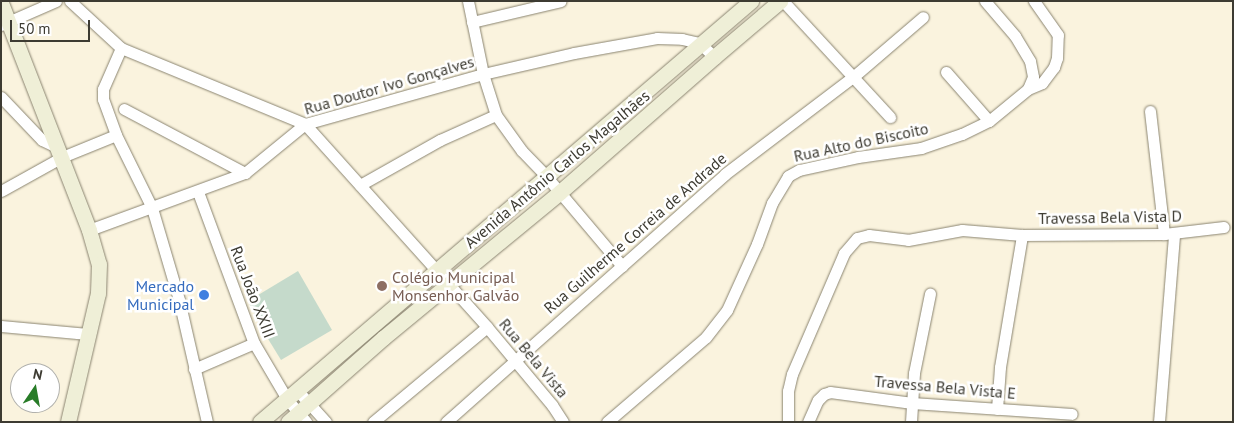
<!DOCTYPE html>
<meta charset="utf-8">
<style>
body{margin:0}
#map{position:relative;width:1234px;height:423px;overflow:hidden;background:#faf3de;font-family:"PT Sans",sans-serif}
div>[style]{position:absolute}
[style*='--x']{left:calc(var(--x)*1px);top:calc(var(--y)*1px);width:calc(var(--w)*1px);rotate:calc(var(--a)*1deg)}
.green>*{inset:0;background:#c5dacb}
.roads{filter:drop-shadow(0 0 1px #8a8470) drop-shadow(0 0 1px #8a8470)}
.street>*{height:11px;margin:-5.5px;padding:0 5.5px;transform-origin:5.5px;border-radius:5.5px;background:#fff}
.secondary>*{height:15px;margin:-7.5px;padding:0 7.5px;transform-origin:7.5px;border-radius:7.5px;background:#efefd7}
.dots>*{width:14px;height:14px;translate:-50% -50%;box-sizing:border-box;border:2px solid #fff;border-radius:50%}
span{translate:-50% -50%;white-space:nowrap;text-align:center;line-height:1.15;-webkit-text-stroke:5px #fff;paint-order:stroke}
.street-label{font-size:16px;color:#3d3b32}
.education-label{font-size:16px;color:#785e54}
.left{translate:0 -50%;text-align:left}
.shop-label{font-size:16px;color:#366cbe}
.right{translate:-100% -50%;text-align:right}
.frame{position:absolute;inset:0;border:2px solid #3d3b32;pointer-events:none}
.north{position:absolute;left:10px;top:363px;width:50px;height:50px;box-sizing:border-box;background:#fff;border:1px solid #b1b1ad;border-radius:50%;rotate:12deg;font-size:14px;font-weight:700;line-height:20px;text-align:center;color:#3d3b32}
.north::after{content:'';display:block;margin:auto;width:18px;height:22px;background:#287c28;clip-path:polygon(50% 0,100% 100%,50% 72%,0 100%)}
.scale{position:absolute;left:10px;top:20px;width:80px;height:22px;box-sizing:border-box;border:2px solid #3d3b32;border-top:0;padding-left:6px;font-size:15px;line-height:18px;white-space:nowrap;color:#3d3b32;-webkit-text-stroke:4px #fff;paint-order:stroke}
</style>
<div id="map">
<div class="green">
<div style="clip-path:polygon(298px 271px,332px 330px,281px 360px,262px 329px,248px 301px)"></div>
</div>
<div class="roads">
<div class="street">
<div style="--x:70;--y:1;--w:69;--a:42.7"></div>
<div style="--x:121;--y:48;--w:199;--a:22.4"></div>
<div style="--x:305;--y:124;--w:273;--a:48.1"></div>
<div style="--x:487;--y:327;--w:102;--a:50.2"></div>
<div style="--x:552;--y:405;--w:20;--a:57"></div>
<div style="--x:468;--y:1;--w:75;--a:78.4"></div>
<div style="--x:483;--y:74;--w:43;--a:72.4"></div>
<div style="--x:496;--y:115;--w:44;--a:54.2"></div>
<div style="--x:522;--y:151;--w:35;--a:46"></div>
<div style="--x:546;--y:176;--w:118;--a:49.8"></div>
<div style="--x:783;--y:1;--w:158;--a:47.3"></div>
<div style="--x:985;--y:1;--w:46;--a:49.4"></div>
<div style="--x:1015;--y:36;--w:29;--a:59"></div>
<div style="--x:1030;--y:61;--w:16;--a:79"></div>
<div style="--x:1033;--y:77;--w:13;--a:113"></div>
<div style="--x:472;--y:22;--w:91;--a:-13.3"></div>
<div style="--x:1;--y:25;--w:60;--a:-23.6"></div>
<div style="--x:121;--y:48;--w:45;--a:113.7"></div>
<div style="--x:103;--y:89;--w:10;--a:90"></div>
<div style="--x:103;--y:99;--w:38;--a:70"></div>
<div style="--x:116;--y:135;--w:81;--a:63.7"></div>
<div style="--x:152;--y:208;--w:96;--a:73.6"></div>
<div style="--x:179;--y:300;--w:125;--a:77.1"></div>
<div style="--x:946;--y:72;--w:65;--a:48.7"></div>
<div style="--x:1;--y:97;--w:59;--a:46.4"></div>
<div style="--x:42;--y:140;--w:17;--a:25"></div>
<div style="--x:124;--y:109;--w:137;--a:27.9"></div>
<div style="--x:1150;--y:111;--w:124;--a:83.5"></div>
<div style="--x:360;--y:185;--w:92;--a:-29.4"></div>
<div style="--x:440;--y:140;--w:61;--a:-24.1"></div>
<div style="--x:1;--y:191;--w:70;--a:-29.1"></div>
<div style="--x:62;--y:157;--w:58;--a:-22.2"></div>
<div style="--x:198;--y:192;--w:161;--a:69.7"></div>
<div style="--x:254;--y:343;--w:65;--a:59.5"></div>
<div style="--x:287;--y:399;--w:30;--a:50"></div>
<div style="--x:89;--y:230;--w:166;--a:-20.1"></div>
<div style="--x:245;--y:173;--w:77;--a:-39.2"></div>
<div style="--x:305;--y:124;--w:185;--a:-15.7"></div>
<div style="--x:483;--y:74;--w:93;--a:-13"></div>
<div style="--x:574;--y:53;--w:84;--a:-10.2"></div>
<div style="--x:657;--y:38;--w:25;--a:2"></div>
<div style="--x:682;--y:39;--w:18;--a:13"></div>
<div style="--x:700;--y:43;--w:20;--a:45"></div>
<div style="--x:1;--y:326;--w:87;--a:5.3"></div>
<div style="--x:194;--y:369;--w:65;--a:-23.4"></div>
<div style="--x:297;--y:390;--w:43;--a:47.8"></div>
<div style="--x:997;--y:409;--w:42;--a:-85.9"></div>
<div style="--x:1000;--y:367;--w:134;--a:-80.5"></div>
<div style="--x:373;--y:422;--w:148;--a:-39.8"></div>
<div style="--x:446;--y:422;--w:373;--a:-41.6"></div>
<div style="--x:725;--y:174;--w:161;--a:-37.2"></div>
<div style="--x:853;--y:77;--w:92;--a:-40.6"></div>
<div style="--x:607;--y:422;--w:130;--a:-40.6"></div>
<div style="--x:706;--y:337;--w:34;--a:-52"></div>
<div style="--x:727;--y:310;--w:72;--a:-65.6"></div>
<div style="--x:757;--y:244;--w:44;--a:-69.9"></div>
<div style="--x:772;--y:203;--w:31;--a:-59"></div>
<div style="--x:788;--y:176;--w:13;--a:-29"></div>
<div style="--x:799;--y:170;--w:60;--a:-12.4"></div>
<div style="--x:858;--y:157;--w:64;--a:-8.1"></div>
<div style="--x:921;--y:148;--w:43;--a:-18.9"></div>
<div style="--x:962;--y:134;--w:30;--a:-26"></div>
<div style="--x:989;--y:121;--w:50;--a:-39.4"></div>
<div style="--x:1028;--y:89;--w:15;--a:-23"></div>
<div style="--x:1042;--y:83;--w:20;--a:-53"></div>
<div style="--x:1054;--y:67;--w:9;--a:-72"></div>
<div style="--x:1057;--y:58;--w:23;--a:-88"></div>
<div style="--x:1058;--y:35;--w:42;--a:-125.2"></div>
<div style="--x:788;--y:422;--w:31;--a:-90"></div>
<div style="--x:788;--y:391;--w:17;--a:-77"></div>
<div style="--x:792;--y:374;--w:132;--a:-66.7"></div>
<div style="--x:844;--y:253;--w:20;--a:-49"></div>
<div style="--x:857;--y:238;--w:12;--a:-14"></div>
<div style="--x:869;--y:235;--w:39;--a:7"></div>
<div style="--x:908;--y:240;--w:55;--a:-10.5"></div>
<div style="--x:962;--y:230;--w:60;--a:4.8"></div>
<div style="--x:1022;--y:235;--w:142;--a:-0.4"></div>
<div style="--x:1164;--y:234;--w:60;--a:-6.7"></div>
<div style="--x:808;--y:422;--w:24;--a:-66"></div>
<div style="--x:818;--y:400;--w:8;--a:-45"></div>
<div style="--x:824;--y:394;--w:6;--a:-18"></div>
<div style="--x:830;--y:392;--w:83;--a:7.6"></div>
<div style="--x:912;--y:403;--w:160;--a:3.9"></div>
<div style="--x:911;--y:422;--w:49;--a:-86.5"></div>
<div style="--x:914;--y:373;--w:81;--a:-78.6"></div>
<div style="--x:1159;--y:422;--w:189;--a:-85.4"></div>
</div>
<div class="secondary">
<div style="--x:1;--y:3;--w:243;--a:68.8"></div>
<div style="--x:89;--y:230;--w:35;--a:74"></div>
<div style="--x:99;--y:264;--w:29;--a:92"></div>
<div style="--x:98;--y:293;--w:132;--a:103.1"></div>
<div style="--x:260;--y:422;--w:647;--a:-40.61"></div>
<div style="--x:288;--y:422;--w:127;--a:-41.5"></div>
<div style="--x:383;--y:338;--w:229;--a:-39.5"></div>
<div style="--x:560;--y:192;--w:205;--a:-41.2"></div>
<div style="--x:714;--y:57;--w:87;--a:-40.3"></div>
</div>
</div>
<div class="dots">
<div style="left:382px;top:286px;background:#8d6e63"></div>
<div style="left:204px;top:295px;background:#3f7fe0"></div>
</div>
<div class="street-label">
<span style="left:389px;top:85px;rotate:-16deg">Rua Doutor Ivo Gonçalves</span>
<span style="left:861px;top:142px;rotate:-12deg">Rua Alto do Biscoito</span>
<span style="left:557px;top:169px;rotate:-40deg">Avenida Antônio Carlos Magalhães</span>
<span style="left:1110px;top:217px;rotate:-1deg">Travessa Bela Vista D</span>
<span style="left:635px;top:233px;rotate:-41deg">Rua Guilherme Correia de Andrade</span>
<span style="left:253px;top:292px;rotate:69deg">Rua João XXIII</span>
<span style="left:534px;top:358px;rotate:50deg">Rua Bela Vista</span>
<span style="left:945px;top:387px;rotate:5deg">Travessa Bela Vista E</span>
</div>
<div class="education-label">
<span class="left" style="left:392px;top:286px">Colégio Municipal<br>Monsenhor Galvão</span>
</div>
<div class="shop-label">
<span class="right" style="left:194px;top:295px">Mercado<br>Municipal</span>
</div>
<div class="frame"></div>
<div class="north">N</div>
<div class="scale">50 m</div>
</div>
